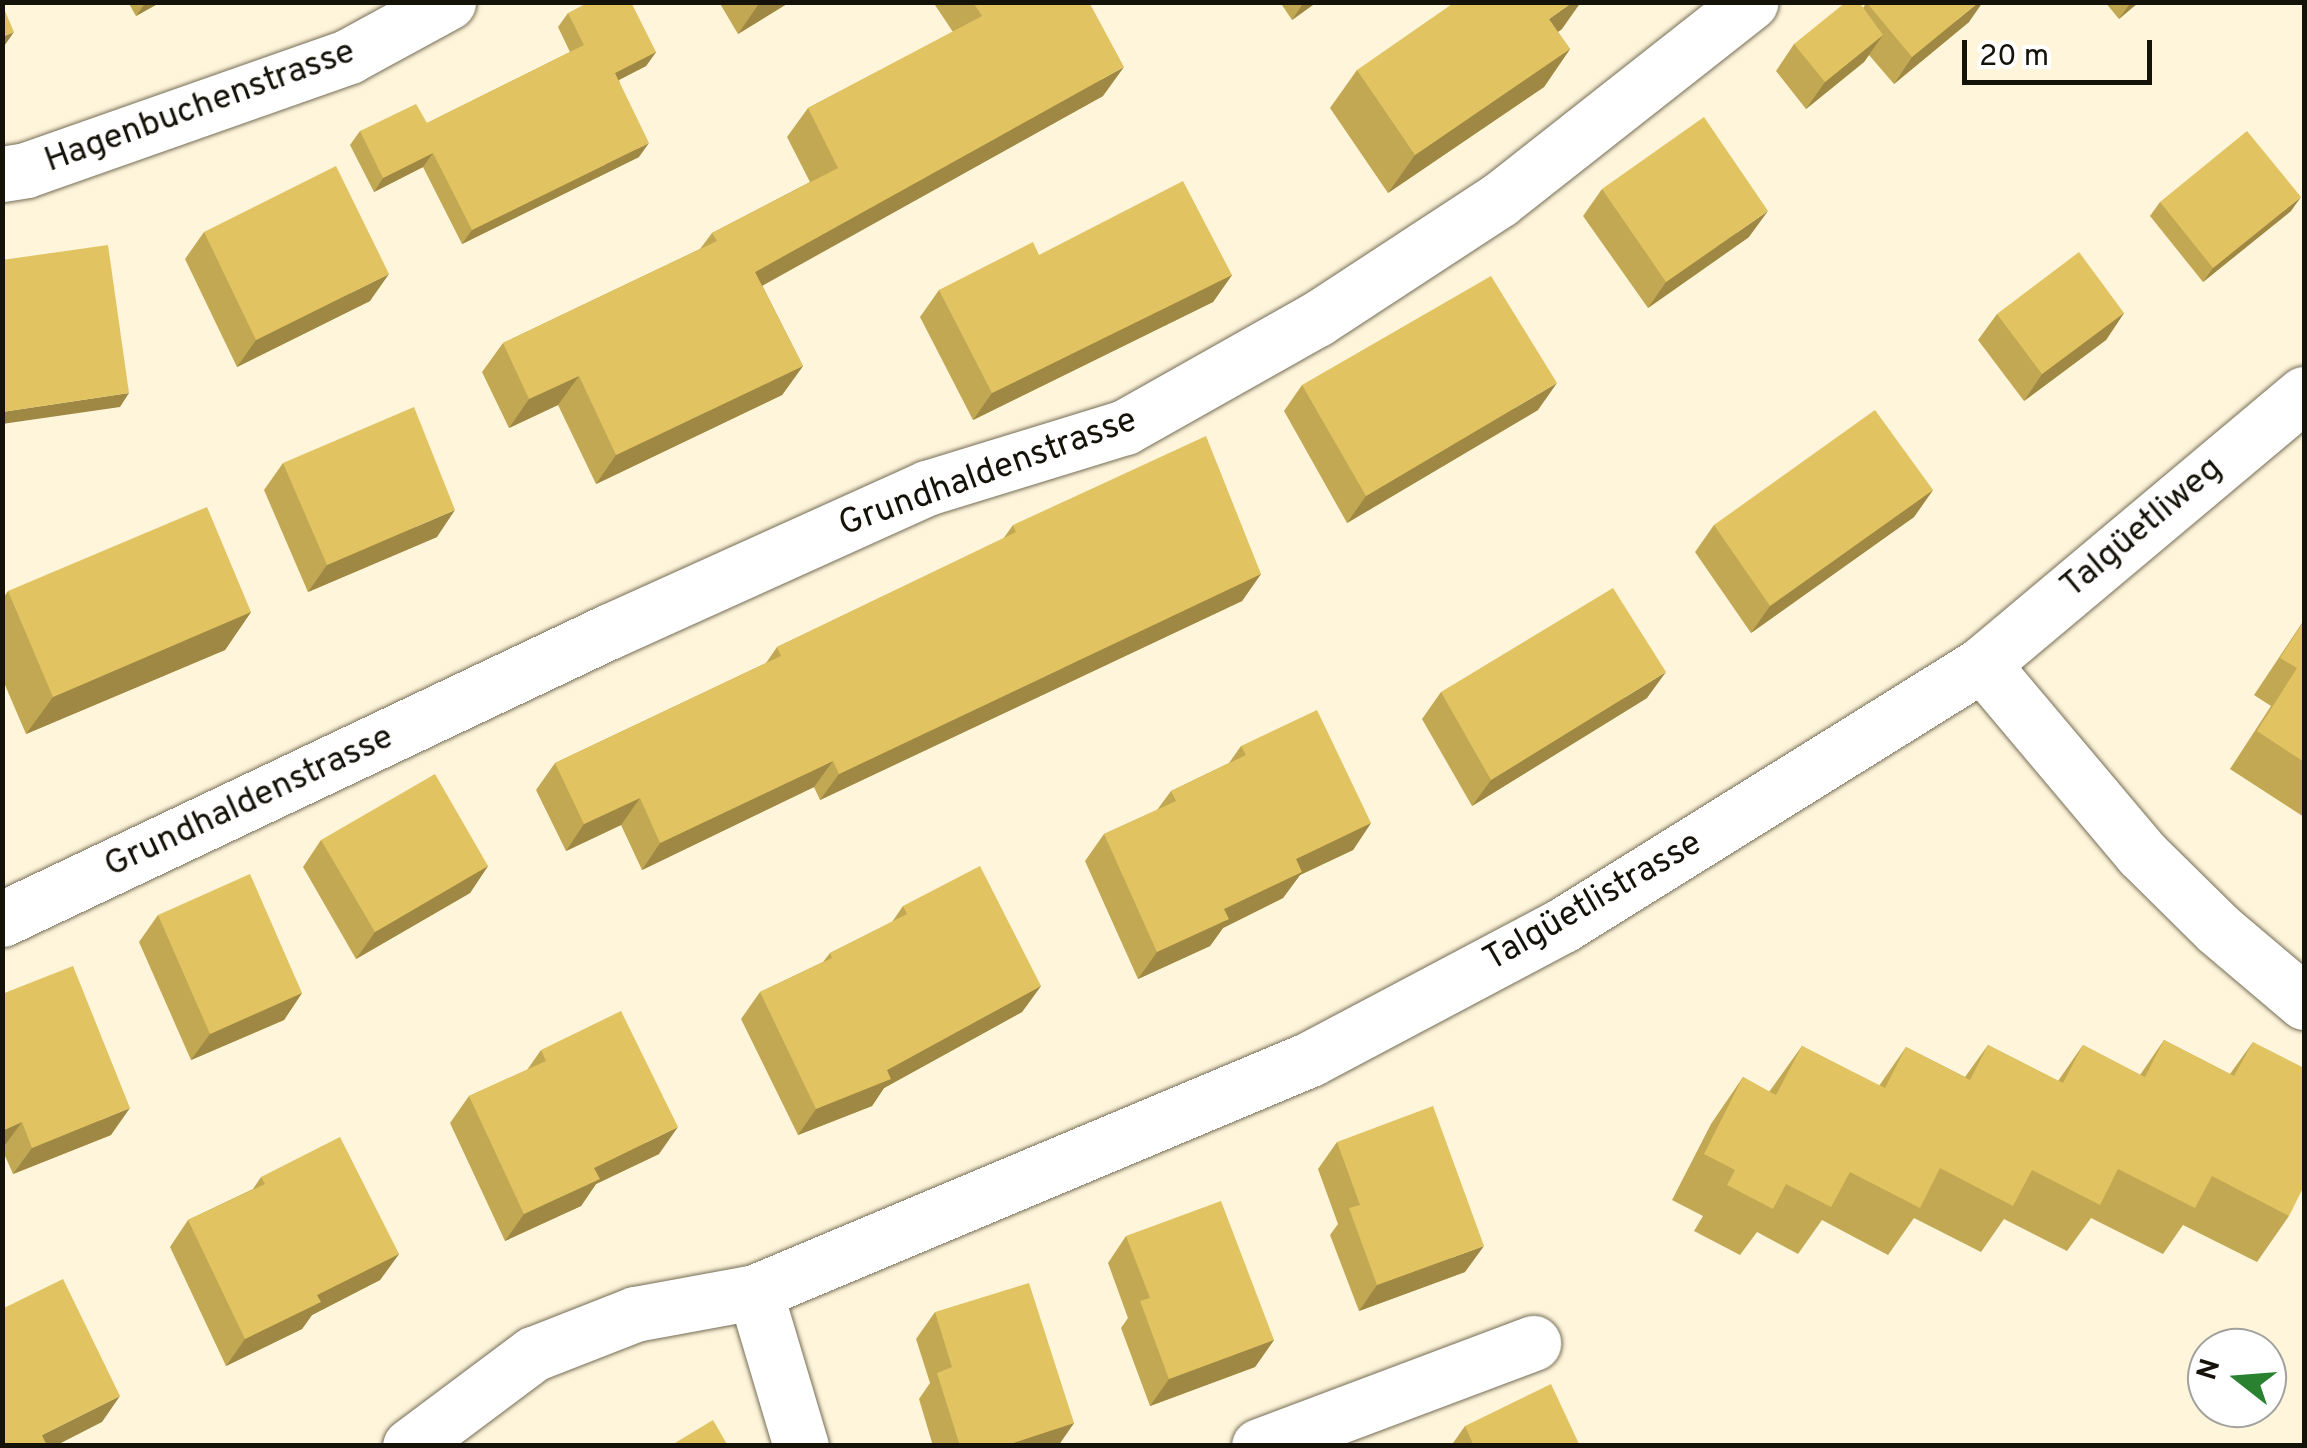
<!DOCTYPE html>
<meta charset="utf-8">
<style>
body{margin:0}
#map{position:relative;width:2307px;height:1448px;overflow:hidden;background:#fef5db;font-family:Overpass,sans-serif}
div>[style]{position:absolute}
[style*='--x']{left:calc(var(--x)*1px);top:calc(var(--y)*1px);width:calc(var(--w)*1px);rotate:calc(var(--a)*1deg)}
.roads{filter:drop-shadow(0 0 2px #756d56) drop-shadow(0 0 2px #756d56)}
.minor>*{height:55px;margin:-27.5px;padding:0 27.5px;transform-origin:27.5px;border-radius:27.5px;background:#fff}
.wall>*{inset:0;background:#c2a853}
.shaded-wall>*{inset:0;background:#9e8844}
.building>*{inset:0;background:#e1c361}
span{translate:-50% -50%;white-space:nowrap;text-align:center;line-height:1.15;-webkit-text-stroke:8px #fff;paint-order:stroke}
.street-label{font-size:35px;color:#151309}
.frame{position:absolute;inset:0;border:5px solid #151309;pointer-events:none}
.north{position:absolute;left:2187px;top:1328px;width:100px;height:100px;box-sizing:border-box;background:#fff;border:2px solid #a1a19d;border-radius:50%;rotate:287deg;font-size:28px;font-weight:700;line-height:40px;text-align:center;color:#151309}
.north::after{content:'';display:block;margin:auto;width:35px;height:45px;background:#2a8130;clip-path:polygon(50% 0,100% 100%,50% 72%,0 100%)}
.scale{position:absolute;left:1962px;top:40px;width:190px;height:45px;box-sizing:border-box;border:5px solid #151309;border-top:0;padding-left:12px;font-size:30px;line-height:35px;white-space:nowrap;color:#151309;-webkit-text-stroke:8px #fff;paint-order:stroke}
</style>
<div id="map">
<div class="roads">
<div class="minor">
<div style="--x:2;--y:174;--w:24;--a:-9"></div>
<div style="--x:26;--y:170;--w:343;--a:-19.4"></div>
<div style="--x:349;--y:56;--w:113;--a:-28.6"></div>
<div style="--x:1982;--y:664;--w:247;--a:49.9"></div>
<div style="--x:2141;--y:853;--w:108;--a:44.6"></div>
<div style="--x:2218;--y:929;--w:113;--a:40.3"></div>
<div style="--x:2;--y:919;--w:673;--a:-25.35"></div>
<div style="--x:610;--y:631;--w:348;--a:-24.3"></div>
<div style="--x:927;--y:488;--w:207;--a:-17.1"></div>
<div style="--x:1125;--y:427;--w:220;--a:-29.4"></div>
<div style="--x:1317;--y:319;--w:217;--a:-33.2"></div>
<div style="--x:1499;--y:200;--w:320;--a:-38.2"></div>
<div style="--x:755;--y:1292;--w:161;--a:73.4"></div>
<div style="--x:410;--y:1446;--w:154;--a:-36.8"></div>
<div style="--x:533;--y:1354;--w:110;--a:-21.4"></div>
<div style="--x:635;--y:1314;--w:122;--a:-10.4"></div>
<div style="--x:755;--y:1292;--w:602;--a:-22.77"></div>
<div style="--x:1310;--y:1059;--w:286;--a:-27.9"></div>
<div style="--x:1563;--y:925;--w:494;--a:-31.9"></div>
<div style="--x:1982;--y:664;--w:420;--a:-40"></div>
<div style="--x:1259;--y:1446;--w:293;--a:-20.6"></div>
</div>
</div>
<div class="wall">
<div style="clip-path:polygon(128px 2px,161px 2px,136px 16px)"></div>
<div style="clip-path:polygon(719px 2px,790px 2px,738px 34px)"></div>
<div style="clip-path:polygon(933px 2px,1089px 2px,1103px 96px,762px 285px,803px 366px,782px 395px,596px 484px,558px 405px,509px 428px,482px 372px,503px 343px,700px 249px,712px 233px,810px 182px,787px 137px,808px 108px,953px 32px)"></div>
<div style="clip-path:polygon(1280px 2px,1317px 2px,1292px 20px)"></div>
<div style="clip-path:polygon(1867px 2px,1969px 22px,1894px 84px,1869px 55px,1864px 62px,1806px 109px,1776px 71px,1794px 44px,1863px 8px)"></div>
<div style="clip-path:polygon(2105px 2px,2139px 2px,2119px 19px)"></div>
<div style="clip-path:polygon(568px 13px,656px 52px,646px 66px,619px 80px,639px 157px,462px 244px,423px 167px,374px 192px,350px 145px,360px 131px,427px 123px,570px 52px,558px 27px)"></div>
<div style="clip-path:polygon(1562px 29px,1558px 32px,1570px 49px,1544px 87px,1388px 193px,1330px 108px,1357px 70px)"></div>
<div style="clip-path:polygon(1602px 189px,1749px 237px,1648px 308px,1583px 216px)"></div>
<div style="clip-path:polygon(2160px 202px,2291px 211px,2203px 282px,2150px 216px)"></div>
<div style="clip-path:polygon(204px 232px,370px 301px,237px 367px,185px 259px)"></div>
<div style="clip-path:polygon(1039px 255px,1232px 275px,1213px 302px,973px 420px,920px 317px,939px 290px)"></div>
<div style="clip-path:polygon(2124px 313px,2106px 340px,2024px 401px,1978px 340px,1997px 314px)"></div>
<div style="clip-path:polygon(1302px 385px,1538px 410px,1347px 523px,1284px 411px)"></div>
<div style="clip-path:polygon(283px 463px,437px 537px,308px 592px,264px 490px)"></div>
<div style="clip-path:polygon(1933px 490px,1914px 517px,1751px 633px,1695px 552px,1714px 525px)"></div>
<div style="clip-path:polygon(1013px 525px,1261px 574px,1242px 601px,820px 800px,814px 787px,642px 870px,621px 825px,566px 851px,536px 790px,555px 763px,766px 663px,777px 647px,1003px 539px)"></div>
<div style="clip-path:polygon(8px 591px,251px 612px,225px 650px,26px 734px,2px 678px,2px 600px)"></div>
<div style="clip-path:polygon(2304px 620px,2304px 817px,2230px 769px,2271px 706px,2254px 695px)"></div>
<div style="clip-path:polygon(1441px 692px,1647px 698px,1472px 806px,1422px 719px)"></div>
<div style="clip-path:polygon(1241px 746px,1371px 823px,1353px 850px,1300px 875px,1283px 898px,1223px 928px,1210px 946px,1138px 979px,1085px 861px,1104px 834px,1157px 810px,1171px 791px,1229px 763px)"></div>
<div style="clip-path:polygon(321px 840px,488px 866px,470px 893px,356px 959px,303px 867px)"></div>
<div style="clip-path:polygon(903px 906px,1041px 986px,1022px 1012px,884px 1088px,872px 1106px,798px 1135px,741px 1019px,760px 992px,823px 962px,830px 953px,892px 922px)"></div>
<div style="clip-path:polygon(158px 915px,302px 993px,284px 1020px,191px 1060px,139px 942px)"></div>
<div style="clip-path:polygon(2px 994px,111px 1135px,13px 1174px,2px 1149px)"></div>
<div style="clip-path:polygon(2164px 1040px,2230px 1074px,2253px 1042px,2289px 1216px,2257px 1262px,2183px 1225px,2163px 1254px,2091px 1218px,2067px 1251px,2004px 1219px,1981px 1252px,1914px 1218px,1888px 1255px,1822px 1220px,1798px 1254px,1757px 1232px,1740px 1255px,1694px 1231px,1703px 1216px,1672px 1200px,1711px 1124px,1743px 1077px,1769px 1092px,1802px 1046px,1879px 1086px,1906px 1047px,1965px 1077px,1988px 1045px,2058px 1081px,2083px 1045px,2140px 1075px)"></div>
<div style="clip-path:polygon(541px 1050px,659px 1154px,596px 1184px,581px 1206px,505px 1241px,450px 1123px,469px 1096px,527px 1070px)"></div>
<div style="clip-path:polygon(1337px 1142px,1465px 1272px,1359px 1311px,1330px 1235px,1338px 1224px,1318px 1169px)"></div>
<div style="clip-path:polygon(261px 1177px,399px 1254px,380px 1280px,312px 1315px,302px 1329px,226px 1366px,170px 1247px,188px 1220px,253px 1189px)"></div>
<div style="clip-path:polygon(1126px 1236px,1274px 1340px,1255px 1367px,1150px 1406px,1121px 1328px,1128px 1318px,1108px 1263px)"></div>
<div style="clip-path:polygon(935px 1312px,1074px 1423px,1058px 1446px,933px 1446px,919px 1399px,930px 1383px,916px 1339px)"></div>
<div style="clip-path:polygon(1465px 1426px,1580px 1446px,1451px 1446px)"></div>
</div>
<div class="shaded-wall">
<div style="clip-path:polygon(146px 2px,161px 2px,136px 16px)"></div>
<div style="clip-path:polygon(762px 2px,790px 2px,738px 34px,758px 5px)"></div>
<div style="clip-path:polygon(1304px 2px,1317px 2px,1292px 20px)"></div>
<div style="clip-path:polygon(1573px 2px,1581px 2px,1562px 29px,1523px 56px,1549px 19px)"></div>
<div style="clip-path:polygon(1979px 2px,1983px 2px,1969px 22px,1894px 84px,1912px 57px)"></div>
<div style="clip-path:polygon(2131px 2px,2139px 2px,2119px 19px)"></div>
<div style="clip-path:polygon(14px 32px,2px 49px,2px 37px)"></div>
<div style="clip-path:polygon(1883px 35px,1864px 62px,1806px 109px,1825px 82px)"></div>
<div style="clip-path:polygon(1570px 49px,1544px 87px,1388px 193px,1415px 155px)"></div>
<div style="clip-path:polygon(656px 52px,646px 66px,605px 87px,615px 73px)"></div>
<div style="clip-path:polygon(1124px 67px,1103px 96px,735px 301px,755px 272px)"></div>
<div style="clip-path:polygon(649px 143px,639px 157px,462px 244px,472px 230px)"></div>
<div style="clip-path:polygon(433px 153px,423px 167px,374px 192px,383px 178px)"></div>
<div style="clip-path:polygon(2301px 197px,2291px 211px,2203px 282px,2213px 268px)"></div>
<div style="clip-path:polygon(1768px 211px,1749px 237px,1648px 308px,1666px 282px)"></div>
<div style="clip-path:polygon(389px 274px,370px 301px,237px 367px,256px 340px)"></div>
<div style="clip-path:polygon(1232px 275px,1213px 302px,973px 420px,992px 393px)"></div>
<div style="clip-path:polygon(2124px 313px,2106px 340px,2024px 401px,2042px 374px)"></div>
<div style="clip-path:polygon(803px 366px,782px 395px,596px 484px,616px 455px)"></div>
<div style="clip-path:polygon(579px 376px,558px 405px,509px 428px,529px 399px)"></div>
<div style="clip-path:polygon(1557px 383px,1538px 410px,1347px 523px,1366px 496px)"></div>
<div style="clip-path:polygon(129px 393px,120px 407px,2px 424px,2px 412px)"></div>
<div style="clip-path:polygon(1933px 490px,1914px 517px,1751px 633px,1770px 606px)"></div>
<div style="clip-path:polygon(455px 510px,437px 537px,308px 592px,327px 565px)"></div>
<div style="clip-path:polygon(1261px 574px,1242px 601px,820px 800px,839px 774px)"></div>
<div style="clip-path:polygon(251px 612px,225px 650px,26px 734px,53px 697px)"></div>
<div style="clip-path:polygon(1666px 672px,1647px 698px,1472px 806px,1491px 780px)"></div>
<div style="clip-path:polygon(833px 761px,814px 787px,642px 870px,660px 843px)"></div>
<div style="clip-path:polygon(640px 798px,621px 825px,566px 851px,584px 824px)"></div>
<div style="clip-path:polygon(1371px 823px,1353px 850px,1300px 875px,1283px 898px,1223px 928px,1210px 946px,1138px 979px,1157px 952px,1224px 909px,1296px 859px)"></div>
<div style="clip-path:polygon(488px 866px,470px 893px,356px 959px,375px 932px)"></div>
<div style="clip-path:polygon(1041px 986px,1022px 1012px,884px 1088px,872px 1106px,798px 1135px,816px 1109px)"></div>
<div style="clip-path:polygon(302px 993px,284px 1020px,191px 1060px,210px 1034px)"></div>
<div style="clip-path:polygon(130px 1108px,111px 1135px,13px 1174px,32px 1148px)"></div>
<div style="clip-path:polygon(22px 1122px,2px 1149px,2px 1131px)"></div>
<div style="clip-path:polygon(678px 1127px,659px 1154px,596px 1184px,581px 1206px,505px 1241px,524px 1214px,594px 1168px)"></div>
<div style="clip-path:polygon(1484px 1246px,1465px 1272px,1359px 1311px,1377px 1285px)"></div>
<div style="clip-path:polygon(399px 1254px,380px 1280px,312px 1315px,302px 1329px,226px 1366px,245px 1339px,317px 1295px)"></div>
<div style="clip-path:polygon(1274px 1340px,1255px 1367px,1150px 1406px,1169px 1379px)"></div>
<div style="clip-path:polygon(120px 1396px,102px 1422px,55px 1446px,34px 1446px,42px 1435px)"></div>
<div style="clip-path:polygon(1074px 1423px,1058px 1446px,1004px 1446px)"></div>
</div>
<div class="building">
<div style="clip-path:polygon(589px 2px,631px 2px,656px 52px,615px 73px,649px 143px,472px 230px,433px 153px,383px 178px,360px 131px,416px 104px,427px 123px,584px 45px,568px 13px)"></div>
<div style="clip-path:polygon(973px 2px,1089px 2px,1124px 67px,755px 272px,803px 366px,616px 455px,579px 376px,529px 399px,503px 343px,717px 241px,712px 233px,838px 168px,808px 108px,982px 16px)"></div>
<div style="clip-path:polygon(1455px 2px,1573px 2px,1549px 19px,1570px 49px,1415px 155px,1357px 70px)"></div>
<div style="clip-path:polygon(1846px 2px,1859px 2px,1883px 35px,1825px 82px,1794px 44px)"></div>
<div style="clip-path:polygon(1979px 2px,1912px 57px,1867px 3px,1867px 2px)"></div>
<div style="clip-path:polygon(2px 4px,14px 32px,2px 37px)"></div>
<div style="clip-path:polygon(1704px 117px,1768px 211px,1666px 282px,1602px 189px)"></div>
<div style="clip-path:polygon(2247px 131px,2301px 197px,2213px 268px,2160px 202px)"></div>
<div style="clip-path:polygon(336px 166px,389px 274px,256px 340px,204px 232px)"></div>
<div style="clip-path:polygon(1183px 181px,1232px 275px,992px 393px,939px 290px,1033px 242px,1039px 255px)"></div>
<div style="clip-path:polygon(108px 245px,129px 393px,2px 412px,2px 260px)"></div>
<div style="clip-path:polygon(2079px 252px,2124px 313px,2042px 374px,1997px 314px)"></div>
<div style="clip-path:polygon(1491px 276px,1557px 383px,1366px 496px,1302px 385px)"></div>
<div style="clip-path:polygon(414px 407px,455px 510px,327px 565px,283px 463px)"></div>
<div style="clip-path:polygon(1875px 410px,1933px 490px,1770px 606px,1714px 525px)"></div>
<div style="clip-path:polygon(1206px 436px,1261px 574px,839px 774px,833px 761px,660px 843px,640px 798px,584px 824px,555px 763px,781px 656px,777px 647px,1016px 532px,1013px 525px)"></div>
<div style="clip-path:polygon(207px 507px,251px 612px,53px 697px,8px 591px)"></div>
<div style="clip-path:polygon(1613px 588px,1666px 672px,1491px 780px,1441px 692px)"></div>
<div style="clip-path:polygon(2304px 621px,2304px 762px,2257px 731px,2297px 668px,2280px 658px)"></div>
<div style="clip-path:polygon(1317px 710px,1371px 823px,1296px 859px,1302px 872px,1224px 909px,1229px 919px,1157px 952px,1104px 834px,1176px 801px,1171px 791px,1246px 755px,1241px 746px)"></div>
<div style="clip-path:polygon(435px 774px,488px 866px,375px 932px,321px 840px)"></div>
<div style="clip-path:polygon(980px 866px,1041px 986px,887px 1070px,891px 1079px,816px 1109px,760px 992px,832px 958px,830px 953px,907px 914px,903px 906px)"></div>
<div style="clip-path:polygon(250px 874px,302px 993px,210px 1034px,158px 915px)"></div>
<div style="clip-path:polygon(73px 966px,130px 1108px,32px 1148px,22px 1122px,2px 1131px,2px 994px)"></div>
<div style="clip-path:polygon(621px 1011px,678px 1127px,594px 1168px,600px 1179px,524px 1214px,469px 1096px,546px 1061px,541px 1050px)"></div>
<div style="clip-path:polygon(2164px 1040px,2234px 1076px,2253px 1042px,2304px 1068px,2304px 1186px,2289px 1216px,2212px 1176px,2195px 1208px,2118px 1169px,2100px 1205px,2032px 1170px,2013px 1206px,1940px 1168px,1920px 1208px,1850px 1172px,1831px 1207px,1786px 1184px,1773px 1209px,1727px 1185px,1735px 1170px,1704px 1154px,1743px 1077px,1776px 1095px,1802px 1046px,1885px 1088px,1906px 1047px,1970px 1080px,1988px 1045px,2063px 1083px,2083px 1045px,2145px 1077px)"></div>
<div style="clip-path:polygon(1433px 1106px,1484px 1246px,1377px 1285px,1349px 1208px,1360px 1205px,1337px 1142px)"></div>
<div style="clip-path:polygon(340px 1137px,399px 1254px,317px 1295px,321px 1302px,245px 1339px,188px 1220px,265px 1184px,261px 1177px)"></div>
<div style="clip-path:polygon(1221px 1201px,1274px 1340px,1169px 1379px,1140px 1301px,1150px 1298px,1126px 1236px)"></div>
<div style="clip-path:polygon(63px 1279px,120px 1396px,42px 1435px,47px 1446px,2px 1446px,2px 1309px)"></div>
<div style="clip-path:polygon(1029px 1283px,1074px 1423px,1004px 1446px,960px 1446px,937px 1373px,952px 1367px,935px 1312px)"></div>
<div style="clip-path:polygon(1551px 1384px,1580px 1446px,1474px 1446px,1465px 1426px)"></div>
<div style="clip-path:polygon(713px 1420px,728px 1446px,670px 1446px)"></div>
</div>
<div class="street-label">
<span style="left:200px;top:107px;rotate:-20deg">Hagenbuchenstrasse</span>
<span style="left:988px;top:473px;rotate:-20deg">Grundhaldenstrasse</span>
<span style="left:2142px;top:528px;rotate:-40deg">Talgüetliweg</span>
<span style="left:249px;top:802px;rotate:-25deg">Grundhaldenstrasse</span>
<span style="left:1593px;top:902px;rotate:-30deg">Talgüetlistrasse</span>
</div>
<div class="frame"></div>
<div class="north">N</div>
<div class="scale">20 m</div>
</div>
